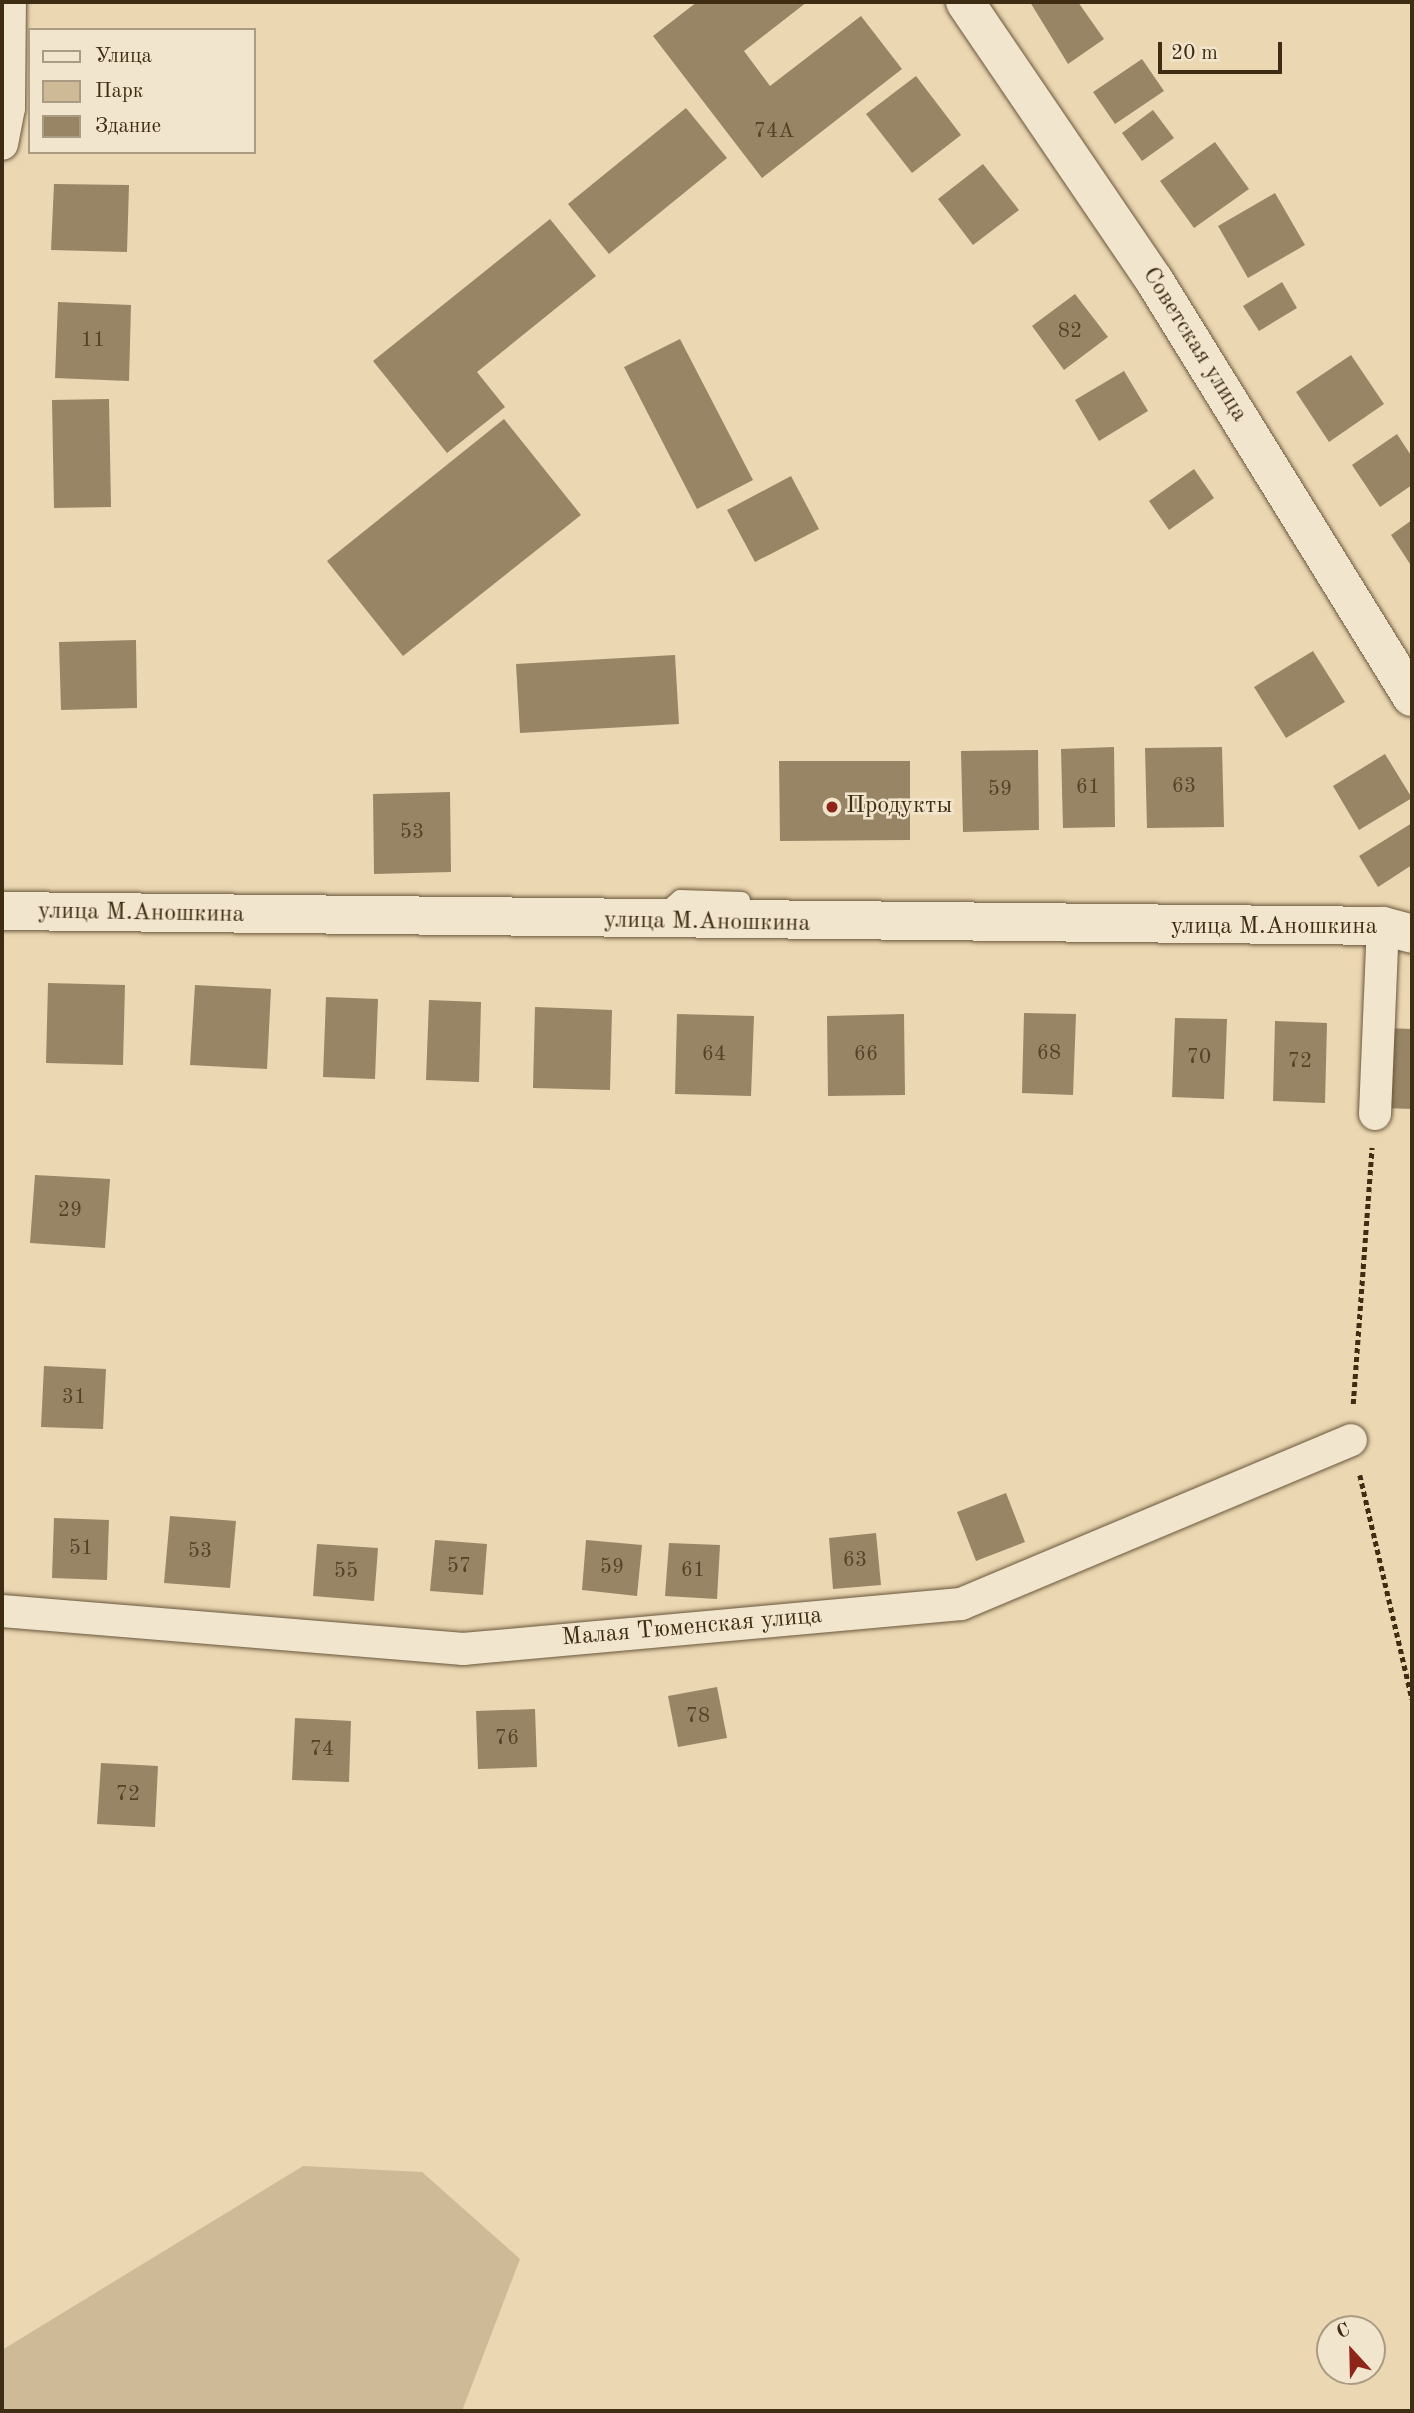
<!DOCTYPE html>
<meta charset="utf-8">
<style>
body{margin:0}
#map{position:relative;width:1414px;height:2413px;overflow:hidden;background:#ebd7b2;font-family:"Old Standard TT",serif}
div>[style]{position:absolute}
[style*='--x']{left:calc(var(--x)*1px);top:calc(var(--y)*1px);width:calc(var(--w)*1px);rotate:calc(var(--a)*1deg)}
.green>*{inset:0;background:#ceba97}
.building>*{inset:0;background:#988566}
.path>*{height:4.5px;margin-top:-2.25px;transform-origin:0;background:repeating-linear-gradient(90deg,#3e2c13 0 5px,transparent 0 8.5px)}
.roads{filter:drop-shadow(0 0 2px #69573b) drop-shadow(0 0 2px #69573b)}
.lane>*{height:16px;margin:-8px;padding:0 8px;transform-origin:8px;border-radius:8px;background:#f2e5cd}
.street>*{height:32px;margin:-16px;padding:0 16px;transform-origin:16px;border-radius:16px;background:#f2e5cd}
.secondary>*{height:38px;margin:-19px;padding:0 19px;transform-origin:19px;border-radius:19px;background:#f2e5cd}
.dots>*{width:19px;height:19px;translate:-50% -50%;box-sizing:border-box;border:4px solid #f2e5cd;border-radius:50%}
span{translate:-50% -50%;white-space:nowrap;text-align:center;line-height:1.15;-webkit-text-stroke:5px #f2e5cd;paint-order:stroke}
.number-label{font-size:21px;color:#544228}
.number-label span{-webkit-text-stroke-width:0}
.street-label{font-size:24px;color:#3e2c13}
.poi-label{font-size:24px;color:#3e2c13}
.left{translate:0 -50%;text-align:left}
.frame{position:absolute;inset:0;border:4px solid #3e2c13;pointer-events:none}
.legend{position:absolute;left:28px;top:28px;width:228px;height:126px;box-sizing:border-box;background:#f2e5cd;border:2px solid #aa9b83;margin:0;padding:9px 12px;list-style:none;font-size:21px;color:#3e2c13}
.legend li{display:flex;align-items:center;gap:14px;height:35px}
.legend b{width:35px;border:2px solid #aa9b83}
.north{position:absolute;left:1316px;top:2315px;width:70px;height:70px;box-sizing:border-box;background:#f2e5cd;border:2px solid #aa9b83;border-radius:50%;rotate:338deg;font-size:19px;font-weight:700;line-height:28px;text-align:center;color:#3e2c13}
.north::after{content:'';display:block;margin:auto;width:24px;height:32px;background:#8f2418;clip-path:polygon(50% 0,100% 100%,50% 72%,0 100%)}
.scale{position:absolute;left:1158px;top:42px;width:124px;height:32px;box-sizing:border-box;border:4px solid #3e2c13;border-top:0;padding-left:9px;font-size:21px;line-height:24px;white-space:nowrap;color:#3e2c13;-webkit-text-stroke:5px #f2e5cd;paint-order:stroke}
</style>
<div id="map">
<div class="green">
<div style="clip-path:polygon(303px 2166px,422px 2172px,520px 2259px,462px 2411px,2px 2411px,2px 2350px)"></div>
</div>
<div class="building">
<div style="clip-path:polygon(697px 2px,807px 2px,744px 51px,770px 86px,861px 16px,902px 69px,762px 178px,653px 36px)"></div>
<div style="clip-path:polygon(1030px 2px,1078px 2px,1104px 39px,1068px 64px)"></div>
<div style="clip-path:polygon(1142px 59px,1164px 91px,1115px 124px,1093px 92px)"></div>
<div style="clip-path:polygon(916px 76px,961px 135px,912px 173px,866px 114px)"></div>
<div style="clip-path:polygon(686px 108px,727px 158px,609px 254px,568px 204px)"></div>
<div style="clip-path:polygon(1153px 110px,1174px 138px,1142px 161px,1122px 133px)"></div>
<div style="clip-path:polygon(1215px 142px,1249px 189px,1194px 228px,1160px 181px)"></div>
<div style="clip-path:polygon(983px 164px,1019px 210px,973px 245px,938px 199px)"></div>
<div style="clip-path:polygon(54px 184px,129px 185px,127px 252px,51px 250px)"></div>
<div style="clip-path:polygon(1275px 193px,1305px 245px,1248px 278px,1218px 226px)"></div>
<div style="clip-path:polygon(550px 219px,596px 276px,477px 372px,505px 407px,447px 453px,373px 361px)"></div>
<div style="clip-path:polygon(1282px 282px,1297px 308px,1259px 331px,1243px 306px)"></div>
<div style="clip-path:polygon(1075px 294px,1108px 337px,1064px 370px,1032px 326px)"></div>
<div style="clip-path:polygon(58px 302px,131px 305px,129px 381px,55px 378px)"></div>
<div style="clip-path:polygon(680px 339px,753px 480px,697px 509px,624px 367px)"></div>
<div style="clip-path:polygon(1351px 355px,1384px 404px,1329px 442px,1296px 392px)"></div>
<div style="clip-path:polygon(1124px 371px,1148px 411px,1099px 441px,1075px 400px)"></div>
<div style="clip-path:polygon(109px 399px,111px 507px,54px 508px,52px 400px)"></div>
<div style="clip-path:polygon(504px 419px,581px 515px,403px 656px,327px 561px)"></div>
<div style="clip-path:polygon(1397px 434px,1412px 457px,1412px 485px,1380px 507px,1352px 465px)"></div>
<div style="clip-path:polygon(1194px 469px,1214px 498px,1169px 530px,1149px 501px)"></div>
<div style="clip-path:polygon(791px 476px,819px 529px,755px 562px,727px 510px)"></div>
<div style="clip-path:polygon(1412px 520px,1412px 567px,1391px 535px)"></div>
<div style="clip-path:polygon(136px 640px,137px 708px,61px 710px,59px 642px)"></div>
<div style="clip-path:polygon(1313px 651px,1345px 702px,1286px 738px,1254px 687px)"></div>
<div style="clip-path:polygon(675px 655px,679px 724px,520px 733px,516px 664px)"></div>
<div style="clip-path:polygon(1114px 747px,1115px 827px,1063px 828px,1061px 749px)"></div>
<div style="clip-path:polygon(1222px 747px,1224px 827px,1147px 828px,1145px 748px)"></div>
<div style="clip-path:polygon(1038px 750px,1039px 830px,963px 832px,961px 751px)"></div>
<div style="clip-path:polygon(1385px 754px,1412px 798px,1359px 830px,1333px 786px)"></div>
<div style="clip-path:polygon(779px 761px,910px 761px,910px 840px,780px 841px)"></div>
<div style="clip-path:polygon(450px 792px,451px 872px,374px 874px,373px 794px)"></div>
<div style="clip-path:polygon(1412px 823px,1412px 865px,1378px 887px,1359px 856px)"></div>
<div style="clip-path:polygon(48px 983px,125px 985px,123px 1065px,46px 1063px)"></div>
<div style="clip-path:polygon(195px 985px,271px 989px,267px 1069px,190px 1065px)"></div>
<div style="clip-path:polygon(326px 997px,378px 999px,375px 1079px,323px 1077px)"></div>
<div style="clip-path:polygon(429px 1000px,481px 1002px,479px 1082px,426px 1080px)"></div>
<div style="clip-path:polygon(535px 1007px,612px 1010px,610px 1090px,533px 1088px)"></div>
<div style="clip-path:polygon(1024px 1013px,1076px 1014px,1073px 1095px,1022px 1093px)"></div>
<div style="clip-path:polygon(677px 1014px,754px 1016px,751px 1096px,675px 1094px)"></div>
<div style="clip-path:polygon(904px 1014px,905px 1095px,828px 1096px,827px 1016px)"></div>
<div style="clip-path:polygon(1175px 1018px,1227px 1019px,1224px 1099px,1172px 1097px)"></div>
<div style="clip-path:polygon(1275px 1021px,1327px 1023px,1325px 1103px,1273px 1101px)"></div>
<div style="clip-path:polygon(1386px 1028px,1412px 1029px,1412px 1109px,1383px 1108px)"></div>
<div style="clip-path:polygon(35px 1175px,110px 1179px,105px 1248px,30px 1243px)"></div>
<div style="clip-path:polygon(44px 1366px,106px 1369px,103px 1429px,41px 1427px)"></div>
<div style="clip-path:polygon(1006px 1493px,1025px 1542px,976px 1561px,957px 1512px)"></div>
<div style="clip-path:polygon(170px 1516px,236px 1521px,230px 1588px,164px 1583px)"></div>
<div style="clip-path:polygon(54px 1518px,109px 1520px,107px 1580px,52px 1578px)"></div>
<div style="clip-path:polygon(876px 1533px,881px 1585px,833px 1589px,829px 1538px)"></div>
<div style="clip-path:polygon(435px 1540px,487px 1544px,483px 1595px,430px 1591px)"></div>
<div style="clip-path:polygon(586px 1540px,642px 1545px,637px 1596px,582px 1590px)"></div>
<div style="clip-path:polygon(669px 1543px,720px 1545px,717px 1599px,665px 1596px)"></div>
<div style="clip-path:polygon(317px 1544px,378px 1548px,374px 1601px,313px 1596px)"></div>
<div style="clip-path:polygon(717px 1687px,727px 1738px,678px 1747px,668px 1696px)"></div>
<div style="clip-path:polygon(535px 1709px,537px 1767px,478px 1769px,476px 1711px)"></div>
<div style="clip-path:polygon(295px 1718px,351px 1721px,349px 1782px,292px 1780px)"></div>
<div style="clip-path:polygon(101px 1763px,158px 1766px,155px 1827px,97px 1824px)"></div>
</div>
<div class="path">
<div style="--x:1353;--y:1404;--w:257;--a:-85.8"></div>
<div style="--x:1360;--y:1475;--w:230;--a:76.9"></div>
</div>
<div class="roads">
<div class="lane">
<div style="--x:665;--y:911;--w:20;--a:-41"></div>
<div style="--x:680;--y:898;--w:62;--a:1.8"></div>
</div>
<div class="street">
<div style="--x:2;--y:144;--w:37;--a:-79"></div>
<div style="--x:9;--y:108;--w:106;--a:-89.5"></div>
<div style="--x:1375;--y:1114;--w:188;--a:-87.6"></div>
<div style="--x:2;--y:1611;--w:463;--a:4.7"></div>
<div style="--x:463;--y:1649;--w:500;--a:-5.16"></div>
<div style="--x:961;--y:1604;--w:423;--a:-22.8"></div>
</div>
<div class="secondary">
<div style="--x:965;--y:2;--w:336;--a:55.8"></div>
<div style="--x:1154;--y:280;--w:490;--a:58.3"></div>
<div style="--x:2;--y:911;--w:1381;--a:0.62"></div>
<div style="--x:1383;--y:926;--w:30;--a:15"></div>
</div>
</div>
<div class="dots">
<div style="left:832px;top:807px;background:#8f2418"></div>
</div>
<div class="number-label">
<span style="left:774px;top:132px">74А</span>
<span style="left:1070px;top:332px">82</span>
<span style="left:93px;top:341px">11</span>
<span style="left:1184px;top:787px">63</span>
<span style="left:1088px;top:788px">61</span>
<span style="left:1000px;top:790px">59</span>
<span style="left:412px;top:833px">53</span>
<span style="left:1049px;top:1054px">68</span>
<span style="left:714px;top:1055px">64</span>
<span style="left:866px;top:1055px">66</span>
<span style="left:1199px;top:1058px">70</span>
<span style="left:1300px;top:1062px">72</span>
<span style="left:70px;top:1211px">29</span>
<span style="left:74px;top:1398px">31</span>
<span style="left:81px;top:1549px">51</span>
<span style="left:200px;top:1552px">53</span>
<span style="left:855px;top:1561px">63</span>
<span style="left:459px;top:1567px">57</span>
<span style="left:612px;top:1568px">59</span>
<span style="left:693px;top:1571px">61</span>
<span style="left:346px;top:1572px">55</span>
<span style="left:698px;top:1717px">78</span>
<span style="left:507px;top:1739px">76</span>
<span style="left:322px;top:1750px">74</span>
<span style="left:128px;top:1795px">72</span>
</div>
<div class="street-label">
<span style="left:1194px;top:345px;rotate:58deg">Советская улица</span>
<span style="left:141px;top:914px;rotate:1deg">улица М.Аношкина</span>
<span style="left:707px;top:923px;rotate:1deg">улица М.Аношкина</span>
<span style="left:1274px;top:928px">улица М.Аношкина</span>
<span style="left:692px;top:1628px;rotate:-5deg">Малая Тюменская улица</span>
</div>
<div class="poi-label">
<span class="left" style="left:846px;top:807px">Продукты</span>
</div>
<div class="frame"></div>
<ul class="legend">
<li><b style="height:9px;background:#f2e5cd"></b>Улица</li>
<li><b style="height:19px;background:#ceba97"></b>Парк</li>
<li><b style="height:19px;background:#988566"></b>Здание</li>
</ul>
<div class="north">С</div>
<div class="scale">20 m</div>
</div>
